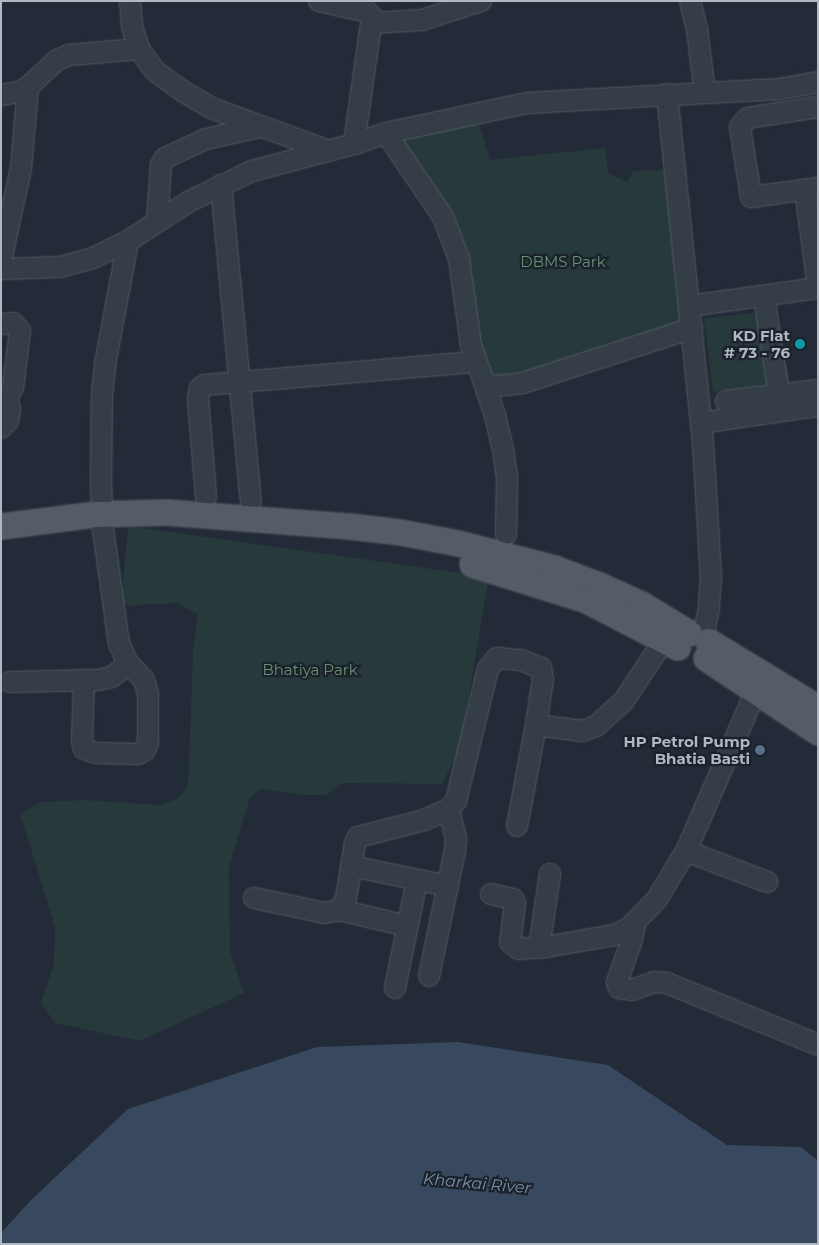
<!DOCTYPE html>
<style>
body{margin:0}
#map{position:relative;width:819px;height:1245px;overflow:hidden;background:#222b37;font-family:Montserrat,sans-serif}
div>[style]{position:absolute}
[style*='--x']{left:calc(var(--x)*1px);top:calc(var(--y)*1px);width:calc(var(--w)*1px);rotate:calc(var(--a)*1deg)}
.green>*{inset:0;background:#27393a}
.water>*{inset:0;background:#38485f}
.roads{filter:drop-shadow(0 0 1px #535b65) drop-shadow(0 0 1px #535b65)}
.minor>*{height:20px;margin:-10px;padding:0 10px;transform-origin:10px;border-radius:10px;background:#353d47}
.major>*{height:25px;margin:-12.5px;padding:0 12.5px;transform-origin:12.5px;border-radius:12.5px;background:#535c67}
.dots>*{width:14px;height:14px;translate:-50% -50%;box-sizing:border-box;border:2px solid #1b222c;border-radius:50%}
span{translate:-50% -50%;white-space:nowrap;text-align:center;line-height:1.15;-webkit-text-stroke:4.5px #1b222c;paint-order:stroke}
.park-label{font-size:15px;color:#699272}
.poi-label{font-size:15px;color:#b0b8c4;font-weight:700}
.right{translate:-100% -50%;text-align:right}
.water-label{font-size:16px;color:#7a8eaa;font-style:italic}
.frame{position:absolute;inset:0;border:2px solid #b0b8c4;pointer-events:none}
</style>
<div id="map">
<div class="green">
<div style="clip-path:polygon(478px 120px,490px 160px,605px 148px,608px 173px,627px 182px,633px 171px,664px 170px,686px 326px,503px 386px,488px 375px,478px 351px,459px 237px,393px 135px)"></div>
<div style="clip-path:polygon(776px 311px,790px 382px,713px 392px,704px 318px)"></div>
<div style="clip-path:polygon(128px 526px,489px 577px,460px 748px,442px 784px,341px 783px,327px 795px,302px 795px,261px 789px,250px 797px,229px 867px,230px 951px,244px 993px,140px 1041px,55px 1023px,41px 1003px,54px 964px,55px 927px,20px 814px,41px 802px,85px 800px,159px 805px,177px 799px,188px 787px,193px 651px,198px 614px,176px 603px,121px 606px)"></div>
</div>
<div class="water">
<div style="clip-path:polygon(458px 1042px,608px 1065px,727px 1145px,801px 1147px,818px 1161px,818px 1244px,1px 1244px,1px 1233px,32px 1199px,128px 1109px,317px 1047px)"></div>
</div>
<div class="roads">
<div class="minor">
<div style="--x:130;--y:1;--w:25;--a:85"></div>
<div style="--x:132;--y:26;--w:24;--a:73"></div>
<div style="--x:139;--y:49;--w:27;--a:54"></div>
<div style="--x:155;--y:71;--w:36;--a:36"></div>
<div style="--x:184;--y:92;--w:34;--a:30"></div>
<div style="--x:214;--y:109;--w:122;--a:20.1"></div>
<div style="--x:319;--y:1;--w:50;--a:12.7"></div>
<div style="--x:368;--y:12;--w:6;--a:51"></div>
<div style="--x:372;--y:17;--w:128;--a:98.1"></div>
<div style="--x:690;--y:1;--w:29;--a:76"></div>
<div style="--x:697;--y:29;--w:64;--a:82.9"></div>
<div style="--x:372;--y:23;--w:50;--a:-3.4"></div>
<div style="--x:422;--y:20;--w:62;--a:-17.9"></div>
<div style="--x:667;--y:94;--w:351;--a:84.1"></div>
<div style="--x:703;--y:443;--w:133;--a:86.6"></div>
<div style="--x:711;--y:576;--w:32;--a:94"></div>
<div style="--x:709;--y:608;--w:29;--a:102"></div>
<div style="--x:1;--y:95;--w:18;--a:-9"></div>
<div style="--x:19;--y:92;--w:10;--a:-29"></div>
<div style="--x:28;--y:87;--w:40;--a:-43"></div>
<div style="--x:57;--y:60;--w:13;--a:-23"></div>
<div style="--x:69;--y:55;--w:70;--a:-4.9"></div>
<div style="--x:818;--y:107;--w:71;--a:171.1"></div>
<div style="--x:748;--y:118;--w:12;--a:132"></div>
<div style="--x:740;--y:127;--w:71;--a:81.1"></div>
<div style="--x:751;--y:197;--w:68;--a:-7.7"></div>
<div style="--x:386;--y:133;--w:102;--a:55.8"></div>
<div style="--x:443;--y:217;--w:45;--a:69.1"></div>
<div style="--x:459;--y:259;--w:87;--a:82.1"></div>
<div style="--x:471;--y:345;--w:74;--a:71.1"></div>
<div style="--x:495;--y:415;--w:35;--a:77"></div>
<div style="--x:503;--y:449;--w:29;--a:82"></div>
<div style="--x:507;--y:478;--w:56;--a:91"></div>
<div style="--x:221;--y:185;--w:317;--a:84.6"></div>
<div style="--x:805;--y:190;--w:97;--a:82.3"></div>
<div style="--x:157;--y:222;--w:57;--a:-86"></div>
<div style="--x:161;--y:165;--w:8;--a:-60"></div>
<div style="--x:165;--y:158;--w:45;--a:-24.9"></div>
<div style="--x:206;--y:139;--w:55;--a:-12.5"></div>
<div style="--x:1;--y:261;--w:95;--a:-77.9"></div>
<div style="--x:21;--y:168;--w:81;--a:-85.1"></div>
<div style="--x:1;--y:269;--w:59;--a:-1.9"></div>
<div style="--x:60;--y:267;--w:34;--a:-15"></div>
<div style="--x:93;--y:258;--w:39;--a:-26"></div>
<div style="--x:128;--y:241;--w:72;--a:-33"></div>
<div style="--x:188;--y:202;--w:71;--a:-25.8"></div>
<div style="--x:252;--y:171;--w:106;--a:-14.8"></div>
<div style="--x:354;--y:144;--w:34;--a:-19"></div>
<div style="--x:386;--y:133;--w:144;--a:-12"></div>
<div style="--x:527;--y:103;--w:252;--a:-3.2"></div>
<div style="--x:779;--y:89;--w:40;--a:-10"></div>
<div style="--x:764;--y:296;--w:100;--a:81.4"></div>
<div style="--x:689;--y:306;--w:130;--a:-7.9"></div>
<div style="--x:1;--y:324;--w:12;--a:-5"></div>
<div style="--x:13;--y:323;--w:11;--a:49"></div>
<div style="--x:20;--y:331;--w:57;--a:97"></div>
<div style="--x:13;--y:388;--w:14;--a:126"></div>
<div style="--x:484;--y:383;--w:12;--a:14"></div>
<div style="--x:496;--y:386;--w:27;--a:-6"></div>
<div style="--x:523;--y:383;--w:178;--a:-18"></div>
<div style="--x:1;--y:396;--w:11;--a:45"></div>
<div style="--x:9;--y:404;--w:5;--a:79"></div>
<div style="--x:10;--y:409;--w:12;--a:99"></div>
<div style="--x:8;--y:421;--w:10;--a:135"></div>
<div style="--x:726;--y:401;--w:93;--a:-6.8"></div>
<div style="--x:701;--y:423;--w:118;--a:-8.3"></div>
<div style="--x:206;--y:496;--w:97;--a:-94.7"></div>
<div style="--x:198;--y:399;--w:11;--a:-80"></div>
<div style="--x:200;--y:388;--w:6;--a:-31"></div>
<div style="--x:205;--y:385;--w:271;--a:-4.9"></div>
<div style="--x:84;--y:680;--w:61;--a:91.9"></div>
<div style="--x:82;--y:741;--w:8;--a:76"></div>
<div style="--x:84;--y:749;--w:13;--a:18"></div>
<div style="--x:96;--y:753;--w:42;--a:1.4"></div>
<div style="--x:138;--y:754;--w:8;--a:-30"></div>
<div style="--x:145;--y:750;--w:9;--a:-69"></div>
<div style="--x:148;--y:742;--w:48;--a:-90"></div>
<div style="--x:148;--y:694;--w:15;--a:-106"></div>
<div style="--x:144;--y:680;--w:23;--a:-133"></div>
<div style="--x:128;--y:663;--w:21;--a:-115"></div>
<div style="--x:119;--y:644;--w:116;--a:-97.9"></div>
<div style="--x:103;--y:529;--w:44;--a:-92.6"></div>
<div style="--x:101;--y:485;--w:90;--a:-89.4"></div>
<div style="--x:102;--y:395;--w:36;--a:-84"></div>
<div style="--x:106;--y:359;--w:120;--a:-79.4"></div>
<div style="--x:10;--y:682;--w:88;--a:-1.3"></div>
<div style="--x:98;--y:680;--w:14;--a:-12"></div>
<div style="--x:112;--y:677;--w:21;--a:-41"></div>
<div style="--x:517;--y:826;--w:103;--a:-79.3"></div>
<div style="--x:686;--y:851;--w:87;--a:20.9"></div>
<div style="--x:351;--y:866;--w:99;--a:11.7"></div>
<div style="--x:491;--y:894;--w:23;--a:13"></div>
<div style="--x:513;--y:899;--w:4;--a:63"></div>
<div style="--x:515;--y:903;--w:39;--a:97"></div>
<div style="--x:510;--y:942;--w:11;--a:38"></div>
<div style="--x:519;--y:949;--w:27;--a:-4"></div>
<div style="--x:546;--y:947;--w:70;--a:-9.9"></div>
<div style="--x:615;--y:935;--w:16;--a:-27"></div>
<div style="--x:629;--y:928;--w:40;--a:-46"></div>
<div style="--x:657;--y:899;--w:56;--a:-58.9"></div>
<div style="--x:686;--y:851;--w:175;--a:-66.4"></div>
<div style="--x:254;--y:898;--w:72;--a:12.1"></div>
<div style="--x:324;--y:913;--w:15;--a:-11"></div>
<div style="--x:339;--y:910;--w:14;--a:-60"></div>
<div style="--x:346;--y:898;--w:56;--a:-80.7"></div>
<div style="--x:355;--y:843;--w:7;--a:-63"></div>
<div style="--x:358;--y:837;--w:68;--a:-14.4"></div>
<div style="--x:424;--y:820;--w:27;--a:-24"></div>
<div style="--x:449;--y:809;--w:11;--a:-49"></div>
<div style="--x:456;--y:801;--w:136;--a:-76.4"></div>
<div style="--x:488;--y:669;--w:14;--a:-51"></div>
<div style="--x:497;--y:658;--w:24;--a:5"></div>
<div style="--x:521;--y:660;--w:22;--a:22"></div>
<div style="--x:541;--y:668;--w:11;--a:80"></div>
<div style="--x:543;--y:679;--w:47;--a:98.7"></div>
<div style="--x:536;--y:725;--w:47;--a:7.3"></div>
<div style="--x:583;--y:731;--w:14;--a:-21"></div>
<div style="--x:596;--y:726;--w:36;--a:-42"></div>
<div style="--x:623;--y:702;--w:74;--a:-56.5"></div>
<div style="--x:339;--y:910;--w:70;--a:13.2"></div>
<div style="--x:635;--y:924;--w:16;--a:101"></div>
<div style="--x:632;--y:940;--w:45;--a:109.7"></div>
<div style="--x:617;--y:982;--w:6;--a:72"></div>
<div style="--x:619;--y:988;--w:13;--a:9"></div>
<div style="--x:632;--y:990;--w:23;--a:-20"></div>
<div style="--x:654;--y:982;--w:13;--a:4"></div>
<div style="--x:667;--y:983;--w:163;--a:22.3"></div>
<div style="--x:539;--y:948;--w:75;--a:-81.5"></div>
<div style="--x:429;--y:976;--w:129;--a:-78.3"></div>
<div style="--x:455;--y:850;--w:12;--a:-85"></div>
<div style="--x:456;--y:838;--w:30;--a:-104"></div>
<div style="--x:395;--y:988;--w:110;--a:-78.5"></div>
</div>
<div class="major">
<div style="--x:1;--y:526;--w:96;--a:-7.2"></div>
<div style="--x:96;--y:514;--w:70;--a:-1.6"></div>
<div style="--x:166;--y:512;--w:184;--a:4.4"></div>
<div style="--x:349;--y:526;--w:51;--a:6.7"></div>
<div style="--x:400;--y:532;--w:59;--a:10.7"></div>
<div style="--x:458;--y:543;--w:99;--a:14.6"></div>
<div style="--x:554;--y:568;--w:48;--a:20.7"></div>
<div style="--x:599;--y:585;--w:46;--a:24.3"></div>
<div style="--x:641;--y:604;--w:56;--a:31.1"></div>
<div style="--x:472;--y:564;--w:117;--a:17.4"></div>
<div style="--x:584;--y:599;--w:105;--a:27.3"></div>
<div style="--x:708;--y:641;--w:129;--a:31.3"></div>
<div style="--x:706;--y:658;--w:134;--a:33.5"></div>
</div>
</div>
<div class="dots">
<div style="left:800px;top:344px;background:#0f9aa8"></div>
<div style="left:760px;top:750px;background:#5c6f8a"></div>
</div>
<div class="park-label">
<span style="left:563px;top:262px">DBMS Park</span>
<span style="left:310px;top:670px">Bhatiya Park</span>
</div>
<div class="poi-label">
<span class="right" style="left:790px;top:344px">KD Flat<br># 73 - 76</span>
<span class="right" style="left:750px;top:750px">HP Petrol Pump<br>Bhatia Basti</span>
</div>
<div class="water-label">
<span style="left:477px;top:1184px;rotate:5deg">Kharkai River</span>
</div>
<div class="frame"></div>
</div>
